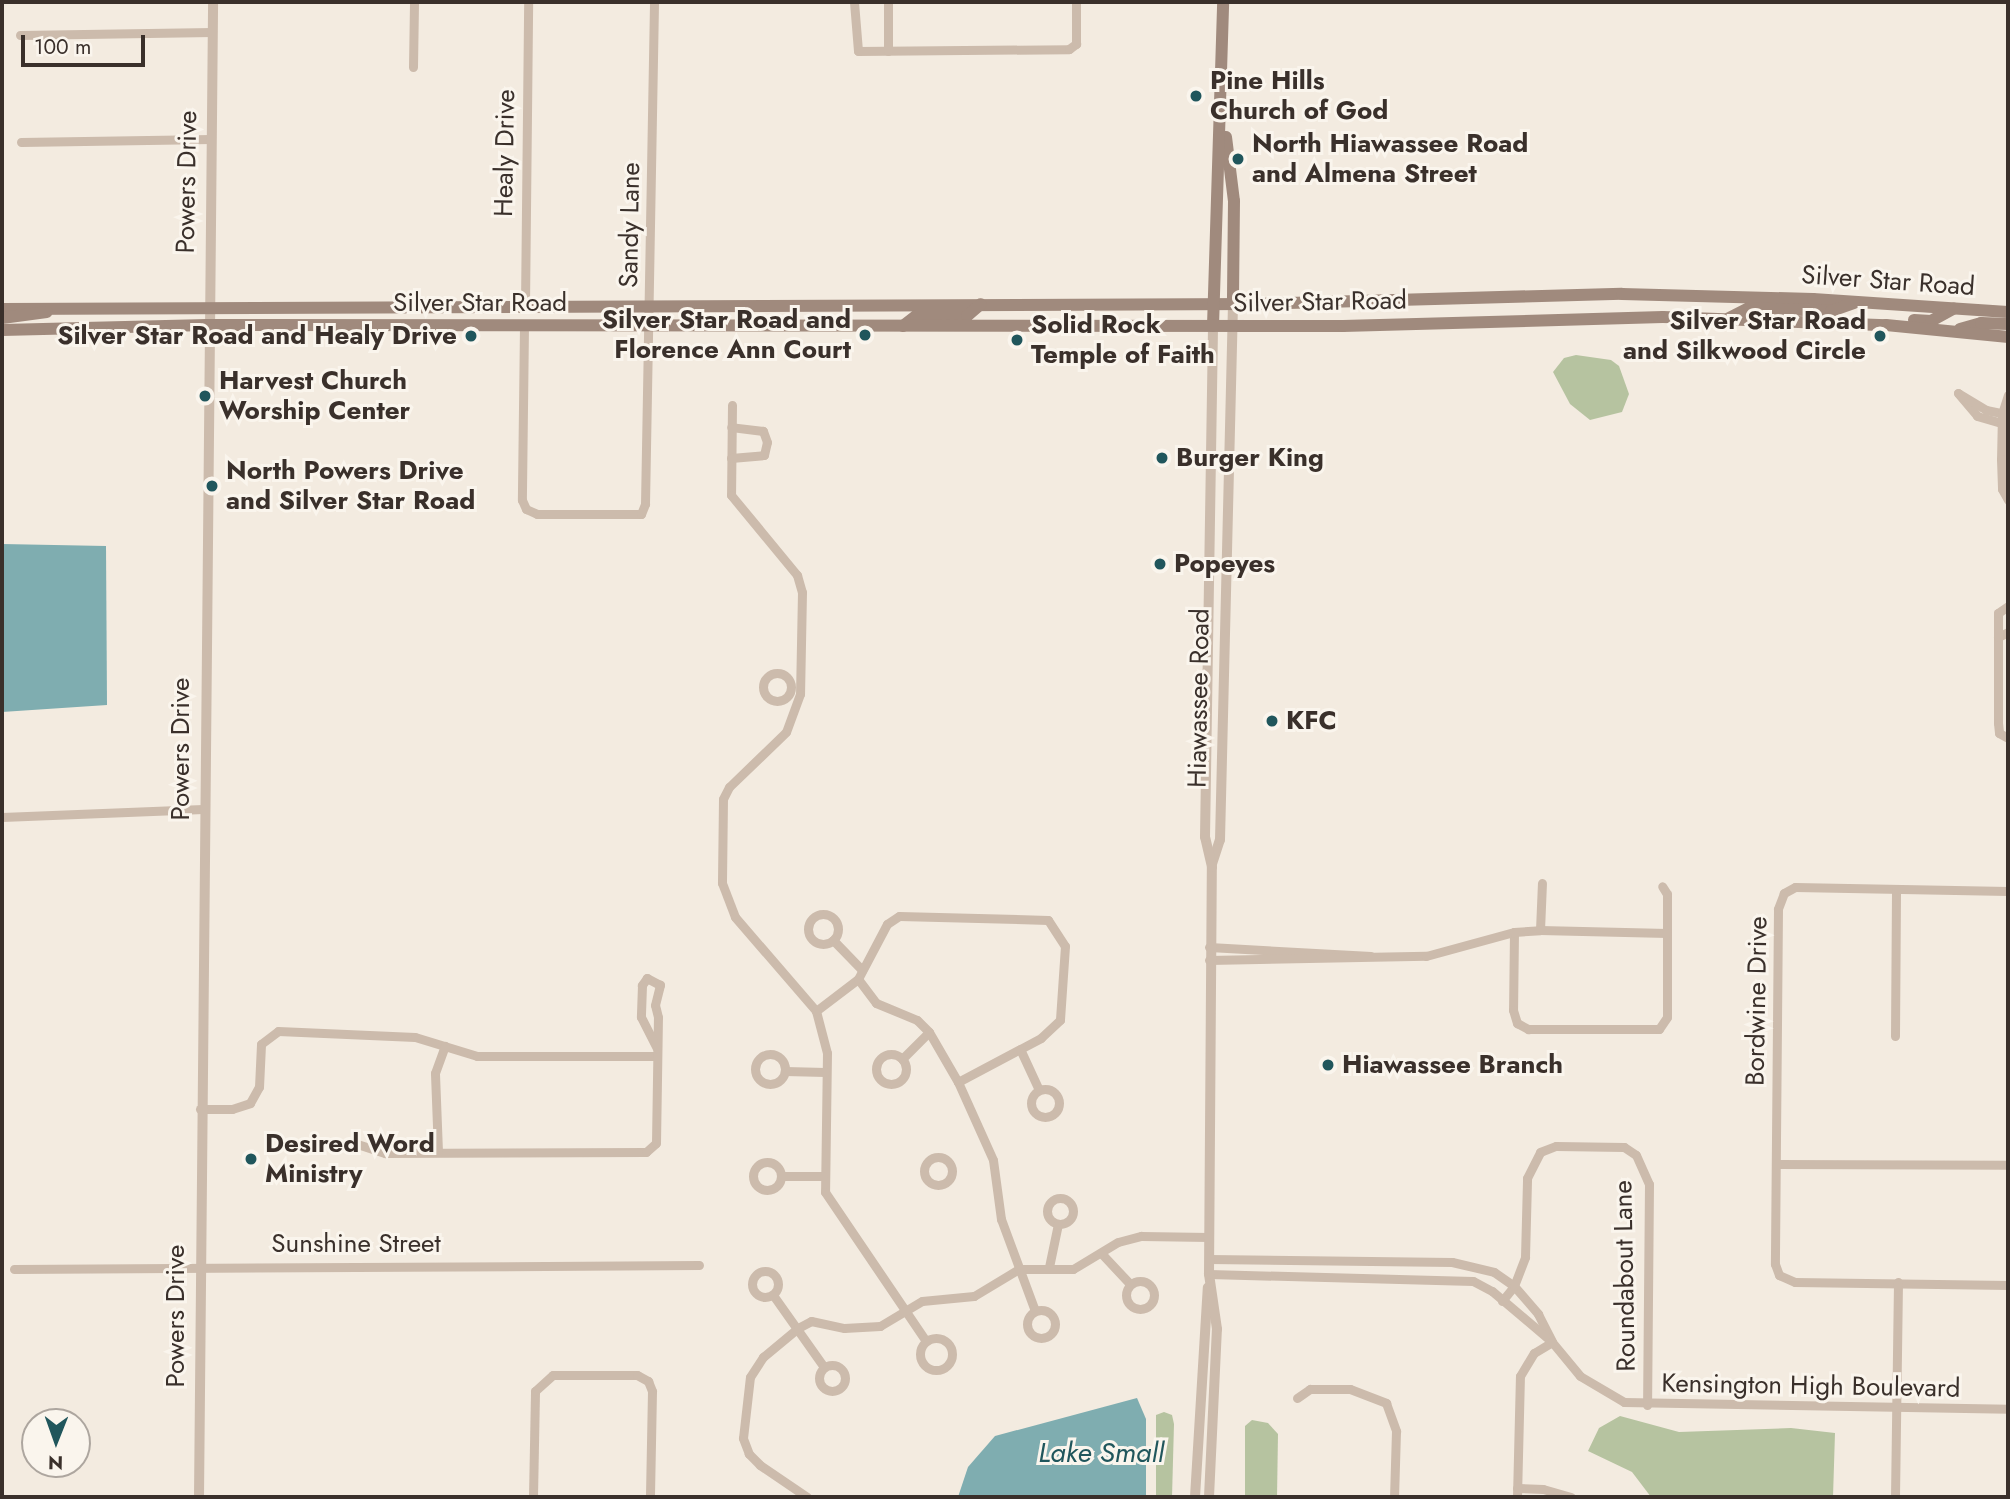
<!DOCTYPE html>
<style>
body{margin:0}
#map{position:relative;width:2010px;height:1499px;overflow:hidden;background:#f3ebe0;font-family:Jost,sans-serif}
div>[style]{position:absolute}
[style*='--x']{left:calc(var(--x)*1px);top:calc(var(--y)*1px);width:calc(var(--w)*1px);rotate:calc(var(--a)*1deg)}
.green>*{inset:0;background:#b6c3a0}
.water>*{inset:0;background:#7fadb0}
.minor>*{height:9px;margin:-4.5px;padding:0 4.5px;transform-origin:4.5px;border-radius:4.5px;background:#ccbbac}
.minor>.ring{margin:-4.5px;padding:0;box-sizing:content-box;background:none;border:9px solid #ccbbac;border-radius:50%}
.tertiary>*{height:10px;margin:-5px;padding:0 5px;transform-origin:5px;border-radius:5px;background:#ccbbac}
.secondary>*{height:12px;margin:-6px;padding:0 6px;transform-origin:6px;border-radius:6px;background:#a08a7d}
.dots>*{width:19px;height:19px;translate:-50% -50%;box-sizing:border-box;border:4px solid #faf5ed;border-radius:50%}
span{translate:-50% -50%;white-space:nowrap;text-align:center;line-height:1.15;-webkit-text-stroke:6px #faf5ed;paint-order:stroke}
.poi-label{font-size:26px;color:#3a302b;font-weight:700}
.left{translate:0 -50%;text-align:left}
.right{translate:-100% -50%;text-align:right}
.street-label{font-size:26px;color:#3a302b}
.water-label{font-size:28px;color:#20565c;font-style:italic}
.frame{position:absolute;inset:0;border:4px solid #3a302b;pointer-events:none}
.north{position:absolute;left:21px;top:1408px;width:70px;height:70px;box-sizing:border-box;background:#faf5ed;border:2px solid #ada69f;border-radius:50%;rotate:181deg;font-size:19px;font-weight:700;line-height:28px;text-align:center;color:#3a302b}
.north::after{content:'';display:block;margin:auto;width:24px;height:32px;background:#20565c;clip-path:polygon(50% 0,100% 100%,50% 72%,0 100%)}
.scale{position:absolute;left:21px;top:35px;width:124px;height:32px;box-sizing:border-box;border:4px solid #3a302b;border-top:0;padding-left:9px;font-size:21px;line-height:24px;white-space:nowrap;color:#3a302b;-webkit-text-stroke:5px #faf5ed;paint-order:stroke}
</style>
<div id="map">
<div class="green">
<div style="clip-path:polygon(1576px 355px,1611px 360px,1619px 366px,1629px 394px,1622px 412px,1590px 420px,1570px 404px,1553px 372px,1564px 358px)"></div>
<div style="clip-path:polygon(1164px 1412px,1172px 1415px,1174px 1424px,1172px 1497px,1156px 1497px,1156px 1415px)"></div>
<div style="clip-path:polygon(1620px 1416px,1679px 1432px,1791px 1428px,1835px 1433px,1833px 1497px,1651px 1497px,1632px 1472px,1588px 1451px,1599px 1428px)"></div>
<div style="clip-path:polygon(1252px 1420px,1268px 1423px,1278px 1434px,1277px 1497px,1245px 1497px,1245px 1426px)"></div>
</div>
<div class="water">
<div style="clip-path:polygon(2px 544px,106px 546px,107px 705px,2px 712px)"></div>
<div style="clip-path:polygon(1137px 1398px,1146px 1419px,1146px 1497px,958px 1497px,968px 1467px,995px 1436px)"></div>
</div>
<div class="minor">
<div style="--x:854;--y:2;--w:49;--a:85.3"></div>
<div style="--x:858;--y:51;--w:211;--a:-0.5"></div>
<div style="--x:1069;--y:49;--w:9;--a:-36"></div>
<div style="--x:1076;--y:44;--w:42;--a:-90"></div>
<div style="--x:888;--y:2;--w:49;--a:90"></div>
<div style="--x:20;--y:35;--w:192;--a:-0.9"></div>
<div style="--x:413;--y:67;--w:65;--a:-89.1"></div>
<div style="--x:21;--y:142;--w:190;--a:-0.9"></div>
<div style="--x:525;--y:305;--w:303;--a:-89.4"></div>
<div style="--x:524;--y:326;--w:174;--a:90.7"></div>
<div style="--x:522;--y:500;--w:10;--a:66"></div>
<div style="--x:526;--y:509;--w:12;--a:24"></div>
<div style="--x:537;--y:514;--w:104;--a:0"></div>
<div style="--x:641;--y:514;--w:11;--a:-68"></div>
<div style="--x:645;--y:504;--w:502;--a:-88.97"></div>
<div style="--x:1958;--y:393;--w:30;--a:50"></div>
<div style="--x:1977;--y:416;--w:25;--a:16"></div>
<div style="--x:1958;--y:393;--w:33;--a:31"></div>
<div style="--x:1986;--y:410;--w:16;--a:11"></div>
<div style="--x:2008;--y:395;--w:19;--a:108"></div>
<div style="--x:2002;--y:413;--w:46;--a:91.2"></div>
<div style="--x:2001;--y:459;--w:30;--a:88"></div>
<div style="--x:2002;--y:489;--w:13;--a:61"></div>
<div style="--x:732;--y:405;--w:90;--a:90.6"></div>
<div style="--x:731;--y:495;--w:104;--a:50.5"></div>
<div style="--x:797;--y:575;--w:18;--a:74"></div>
<div style="--x:802;--y:592;--w:102;--a:91.1"></div>
<div style="--x:800;--y:694;--w:40;--a:110.2"></div>
<div style="--x:786;--y:732;--w:79;--a:136"></div>
<div style="--x:729;--y:787;--w:13;--a:117"></div>
<div style="--x:723;--y:799;--w:84;--a:90.7"></div>
<div style="--x:722;--y:883;--w:36;--a:69"></div>
<div style="--x:735;--y:917;--w:124;--a:49.2"></div>
<div style="--x:816;--y:1011;--w:43;--a:75.3"></div>
<div style="--x:827;--y:1053;--w:139;--a:90.8"></div>
<div style="--x:825;--y:1192;--w:180;--a:55.9"></div>
<div style="--x:731;--y:458;--w:33;--a:-5"></div>
<div style="--x:764;--y:455;--w:13;--a:-77"></div>
<div style="--x:767;--y:442;--w:12;--a:-110"></div>
<div style="--x:763;--y:431;--w:32;--a:-173"></div>
<div style="--x:2008;--y:632;--w:11;--a:153"></div>
<div style="--x:1998;--y:637;--w:86;--a:90"></div>
<div style="--x:1998;--y:723;--w:10;--a:84"></div>
<div style="--x:1999;--y:733;--w:10;--a:29"></div>
<div style="--x:1998;--y:637;--w:24;--a:-90"></div>
<div style="--x:1998;--y:613;--w:12;--a:-35"></div>
<div class="ring" style="left:763px;top:673px;width:19px;height:19px"></div>
<div style="--x:2;--y:817;--w:201;--a:-2.3"></div>
<div style="--x:2008;--y:891;--w:213;--a:-178.9"></div>
<div style="--x:1795;--y:887;--w:13;--a:151"></div>
<div style="--x:1784;--y:893;--w:17;--a:111"></div>
<div style="--x:1778;--y:909;--w:355;--a:90.5"></div>
<div style="--x:1775;--y:1264;--w:12;--a:70"></div>
<div style="--x:1779;--y:1275;--w:17;--a:24"></div>
<div style="--x:1795;--y:1282;--w:213;--a:0.8"></div>
<div class="ring" style="left:808px;top:914px;width:21px;height:21px"></div>
<div style="--x:1540;--y:930;--w:47;--a:-87.6"></div>
<div style="--x:1514;--y:932;--w:78;--a:90.7"></div>
<div style="--x:1513;--y:1010;--w:14;--a:73"></div>
<div style="--x:1517;--y:1023;--w:13;--a:29"></div>
<div style="--x:1528;--y:1029;--w:131;--a:0"></div>
<div style="--x:1659;--y:1029;--w:14;--a:-56"></div>
<div style="--x:1667;--y:1017;--w:123;--a:-90"></div>
<div style="--x:1667;--y:894;--w:9;--a:-122"></div>
<div style="--x:833;--y:940;--w:42;--a:46"></div>
<div style="--x:1209;--y:947;--w:162;--a:3.2"></div>
<div style="--x:1209;--y:960;--w:217;--a:-1.1"></div>
<div style="--x:1426;--y:956;--w:91;--a:-15.3"></div>
<div style="--x:1514;--y:932;--w:26;--a:-4"></div>
<div style="--x:1540;--y:930;--w:127;--a:1.4"></div>
<div style="--x:858;--y:979;--w:30;--a:53"></div>
<div style="--x:876;--y:1003;--w:44;--a:22.5"></div>
<div style="--x:917;--y:1020;--w:17;--a:45"></div>
<div style="--x:929;--y:1032;--w:58;--a:59.9"></div>
<div style="--x:958;--y:1082;--w:85;--a:65.8"></div>
<div style="--x:993;--y:1160;--w:60;--a:82.3"></div>
<div style="--x:1001;--y:1219;--w:98;--a:69.7"></div>
<div style="--x:816;--y:1011;--w:53;--a:-37.3"></div>
<div style="--x:858;--y:979;--w:62;--a:-62.2"></div>
<div style="--x:887;--y:924;--w:14;--a:-34"></div>
<div style="--x:899;--y:916;--w:149;--a:1.5"></div>
<div style="--x:1048;--y:920;--w:31;--a:57"></div>
<div style="--x:1065;--y:946;--w:74;--a:93.9"></div>
<div style="--x:1060;--y:1020;--w:26;--a:137"></div>
<div style="--x:1041;--y:1038;--w:94;--a:152.1"></div>
<div style="--x:1895;--y:1036;--w:147;--a:-89.6"></div>
<div style="--x:1020;--y:1049;--w:45;--a:65.1"></div>
<div class="ring" style="left:755px;top:1054px;width:21px;height:21px"></div>
<div class="ring" style="left:876px;top:1054px;width:21px;height:21px"></div>
<div style="--x:902;--y:1059;--w:38;--a:-45"></div>
<div style="--x:785;--y:1071;--w:40;--a:1.4"></div>
<div class="ring" style="left:1031px;top:1089px;width:19px;height:19px"></div>
<div style="--x:200;--y:1109;--w:32;--a:0"></div>
<div style="--x:232;--y:1109;--w:19;--a:-18"></div>
<div style="--x:250;--y:1103;--w:18;--a:-61"></div>
<div style="--x:259;--y:1087;--w:43;--a:-87.3"></div>
<div style="--x:261;--y:1044;--w:21;--a:-37"></div>
<div style="--x:278;--y:1031;--w:137;--a:2.5"></div>
<div style="--x:415;--y:1037;--w:65;--a:17"></div>
<div style="--x:477;--y:1056;--w:180;--a:0"></div>
<div style="--x:351;--y:1142;--w:36;--a:18"></div>
<div style="--x:385;--y:1153;--w:261;--a:-0.2"></div>
<div style="--x:646;--y:1152;--w:13;--a:-42"></div>
<div style="--x:656;--y:1143;--w:126;--a:-89.1"></div>
<div style="--x:658;--y:1017;--w:12;--a:-104"></div>
<div style="--x:655;--y:1005;--w:21;--a:-76"></div>
<div style="--x:660;--y:985;--w:15;--a:-152"></div>
<div style="--x:647;--y:978;--w:9;--a:126"></div>
<div style="--x:642;--y:985;--w:32;--a:92"></div>
<div style="--x:641;--y:1017;--w:35;--a:63"></div>
<div style="--x:438;--y:1152;--w:79;--a:-92.2"></div>
<div style="--x:435;--y:1073;--w:29;--a:-70"></div>
<div class="ring" style="left:924px;top:1157px;width:19px;height:19px"></div>
<div class="ring" style="left:753px;top:1162px;width:19px;height:19px"></div>
<div style="--x:1776;--y:1164;--w:232;--a:0.2"></div>
<div style="--x:781;--y:1176;--w:42;--a:0"></div>
<div class="ring" style="left:1047px;top:1198px;width:17px;height:17px"></div>
<div style="--x:1101;--y:1253;--w:42;--a:46.9"></div>
<div style="--x:1209;--y:1259;--w:243;--a:0.7"></div>
<div style="--x:1452;--y:1262;--w:43;--a:13.4"></div>
<div style="--x:1494;--y:1272;--w:24;--a:35"></div>
<div style="--x:1514;--y:1286;--w:37;--a:49"></div>
<div style="--x:1538;--y:1314;--w:31;--a:63"></div>
<div style="--x:1552;--y:1342;--w:44;--a:50.5"></div>
<div style="--x:1580;--y:1376;--w:51;--a:30.6"></div>
<div style="--x:1624;--y:1402;--w:384;--a:1"></div>
<div style="--x:1049;--y:1267;--w:44;--a:-78.2"></div>
<div style="--x:14;--y:1269;--w:685;--a:-0.33"></div>
<div class="ring" style="left:752px;top:1271px;width:17px;height:17px"></div>
<div style="--x:1209;--y:1274;--w:264;--a:1.5"></div>
<div style="--x:1473;--y:1281;--w:21;--a:28"></div>
<div style="--x:1492;--y:1291;--w:77;--a:40.3"></div>
<div class="ring" style="left:1126px;top:1281px;width:19px;height:19px"></div>
<div style="--x:773;--y:1295;--w:88;--a:54.7"></div>
<div style="--x:1502;--y:1301;--w:19;--a:-51"></div>
<div style="--x:1514;--y:1286;--w:31;--a:-69"></div>
<div style="--x:1525;--y:1257;--w:79;--a:-88.5"></div>
<div style="--x:1527;--y:1178;--w:29;--a:-63"></div>
<div style="--x:1540;--y:1152;--w:17;--a:-21"></div>
<div style="--x:1556;--y:1146;--w:68;--a:0.8"></div>
<div style="--x:1624;--y:1147;--w:14;--a:34"></div>
<div style="--x:1636;--y:1155;--w:32;--a:66"></div>
<div style="--x:1649;--y:1184;--w:221;--a:90.5"></div>
<div class="ring" style="left:1027px;top:1310px;width:19px;height:19px"></div>
<div class="ring" style="left:920px;top:1338px;width:23px;height:23px"></div>
<div class="ring" style="left:819px;top:1365px;width:17px;height:17px"></div>
<div style="--x:1297;--y:1398;--w:16;--a:-35"></div>
<div style="--x:1310;--y:1389;--w:40;--a:0"></div>
<div style="--x:1350;--y:1389;--w:39;--a:21"></div>
<div style="--x:1386;--y:1403;--w:30;--a:70"></div>
<div style="--x:1396;--y:1431;--w:66;--a:91.7"></div>
<div style="--x:1517;--y:1488;--w:26;--a:2"></div>
<div style="--x:1543;--y:1489;--w:29;--a:16"></div>
<div style="--x:533;--y:1497;--w:106;--a:-88.9"></div>
<div style="--x:535;--y:1391;--w:24;--a:-42"></div>
<div style="--x:553;--y:1375;--w:84;--a:0"></div>
<div style="--x:637;--y:1375;--w:13;--a:29"></div>
<div style="--x:648;--y:1381;--w:11;--a:68"></div>
<div style="--x:652;--y:1391;--w:106;--a:91.1"></div>
<div style="--x:807;--y:1497;--w:57;--a:-145.8"></div>
<div style="--x:760;--y:1465;--w:16;--a:-135"></div>
<div style="--x:749;--y:1454;--w:17;--a:-111"></div>
<div style="--x:743;--y:1438;--w:61;--a:-83.5"></div>
<div style="--x:750;--y:1377;--w:24;--a:-57"></div>
<div style="--x:763;--y:1357;--w:45;--a:-39.6"></div>
<div style="--x:798;--y:1328;--w:15;--a:-28"></div>
<div style="--x:811;--y:1321;--w:34;--a:12"></div>
<div style="--x:844;--y:1328;--w:36;--a:-3"></div>
<div style="--x:880;--y:1326;--w:49;--a:-30.8"></div>
<div style="--x:922;--y:1301;--w:52;--a:-5.5"></div>
<div style="--x:974;--y:1296;--w:52;--a:-31"></div>
<div style="--x:1019;--y:1269;--w:54;--a:0"></div>
<div style="--x:1073;--y:1269;--w:52;--a:-31"></div>
<div style="--x:1118;--y:1242;--w:24;--a:-15"></div>
<div style="--x:1141;--y:1236;--w:68;--a:0.8"></div>
<div style="--x:1517;--y:1497;--w:121;--a:-88.6"></div>
<div style="--x:1520;--y:1376;--w:27;--a:-59"></div>
<div style="--x:1534;--y:1353;--w:21;--a:-31"></div>
<div style="--x:1895;--y:1497;--w:215;--a:-89.2"></div>
</div>
<div class="tertiary">
<div style="--x:1212;--y:864;--w:25;--a:-72"></div>
<div style="--x:1220;--y:840;--w:536;--a:-88.61"></div>
<div style="--x:199;--y:1497;--w:1495;--a:-89.46"></div>
<div style="--x:1195;--y:1497;--w:210;--a:-86.5"></div>
<div style="--x:1209;--y:1497;--w:168;--a:-87.3"></div>
<div style="--x:1217;--y:1329;--w:56;--a:-98.3"></div>
<div style="--x:1209;--y:1274;--w:407;--a:-89.6"></div>
<div style="--x:1212;--y:867;--w:31;--a:-103"></div>
<div style="--x:1205;--y:837;--w:511;--a:-89.1"></div>
</div>
<div class="secondary">
<div style="--x:1226;--y:137;--w:64;--a:82.9"></div>
<div style="--x:1234;--y:201;--w:103;--a:90.6"></div>
<div style="--x:2;--y:309;--w:1251;--a:-0.23"></div>
<div style="--x:1253;--y:304;--w:369;--a:-1.6"></div>
<div style="--x:1622;--y:294;--w:191;--a:1.5"></div>
<div style="--x:1813;--y:299;--w:195;--a:3.8"></div>
<div style="--x:2;--y:318;--w:45;--a:-7.6"></div>
<div style="--x:1729;--y:318;--w:22;--a:-27"></div>
<div style="--x:1749;--y:308;--w:82;--a:2.1"></div>
<div style="--x:1831;--y:311;--w:24;--a:-19"></div>
<div style="--x:1914;--y:320;--w:17;--a:3"></div>
<div style="--x:1931;--y:321;--w:26;--a:-29"></div>
<div style="--x:903;--y:326;--w:16;--a:-38"></div>
<div style="--x:916;--y:316;--w:51;--a:0"></div>
<div style="--x:967;--y:316;--w:18;--a:-41"></div>
<div style="--x:1213;--y:326;--w:324;--a:-88.2"></div>
<div style="--x:1960;--y:329;--w:22;--a:-16"></div>
<div style="--x:1981;--y:323;--w:27;--a:2"></div>
<div style="--x:2;--y:330;--w:205;--a:-1.4"></div>
<div style="--x:207;--y:325;--w:1136;--a:0.05"></div>
<div style="--x:1343;--y:326;--w:320;--a:-1.6"></div>
<div style="--x:1663;--y:317;--w:223;--a:2.1"></div>
<div style="--x:1886;--y:325;--w:123;--a:5.6"></div>
</div>
<div class="dots">
<div style="left:1196px;top:96px;background:#20565c"></div>
<div style="left:1238px;top:159px;background:#20565c"></div>
<div style="left:865px;top:335px;background:#20565c"></div>
<div style="left:471px;top:336px;background:#20565c"></div>
<div style="left:1880px;top:336px;background:#20565c"></div>
<div style="left:1017px;top:340px;background:#20565c"></div>
<div style="left:205px;top:396px;background:#20565c"></div>
<div style="left:1162px;top:458px;background:#20565c"></div>
<div style="left:212px;top:486px;background:#20565c"></div>
<div style="left:1160px;top:564px;background:#20565c"></div>
<div style="left:1272px;top:721px;background:#20565c"></div>
<div style="left:1328px;top:1065px;background:#20565c"></div>
<div style="left:251px;top:1159px;background:#20565c"></div>
</div>
<div class="poi-label">
<span class="left" style="left:1210px;top:96px">Pine Hills<br>Church of God</span>
<span class="left" style="left:1252px;top:159px">North Hiawassee Road<br>and Almena Street</span>
<span class="right" style="left:851px;top:335px">Silver Star Road and<br>Florence Ann Court</span>
<span class="right" style="left:1866px;top:336px">Silver Star Road<br>and Silkwood Circle</span>
<span class="left" style="left:1031px;top:340px">Solid Rock<br>Temple of Faith</span>
<span class="right" style="left:457px;top:336px">Silver Star Road and Healy Drive</span>
<span class="left" style="left:219px;top:396px">Harvest Church<br>Worship Center</span>
<span class="left" style="left:1176px;top:458px">Burger King</span>
<span class="left" style="left:226px;top:486px">North Powers Drive<br>and Silver Star Road</span>
<span class="left" style="left:1174px;top:564px">Popeyes</span>
<span class="left" style="left:1286px;top:721px">KFC</span>
<span class="left" style="left:1342px;top:1065px">Hiawassee Branch</span>
<span class="left" style="left:265px;top:1159px">Desired Word<br>Ministry</span>
</div>
<div class="street-label">
<span style="left:505px;top:153px;rotate:-89deg">Healy Drive</span>
<span style="left:187px;top:182px;rotate:-89deg">Powers Drive</span>
<span style="left:630px;top:225px;rotate:-89deg">Sandy Lane</span>
<span style="left:1888px;top:281px;rotate:4deg">Silver Star Road</span>
<span style="left:1320px;top:302px;rotate:-1deg">Silver Star Road</span>
<span style="left:480px;top:303px">Silver Star Road</span>
<span style="left:1199px;top:698px;rotate:-89deg">Hiawassee Road</span>
<span style="left:181px;top:749px;rotate:-90deg">Powers Drive</span>
<span style="left:1757px;top:1001px;rotate:-89deg">Bordwine Drive</span>
<span style="left:356px;top:1244px">Sunshine Street</span>
<span style="left:1625px;top:1276px;rotate:-91deg">Roundabout Lane</span>
<span style="left:176px;top:1316px;rotate:-90deg">Powers Drive</span>
<span style="left:1811px;top:1386px;rotate:1deg">Kensington High Boulevard</span>
</div>
<div class="water-label">
<span style="left:1101px;top:1453px">Lake Small</span>
</div>
<div class="frame"></div>
<div class="north">N</div>
<div class="scale">100 m</div>
</div>
